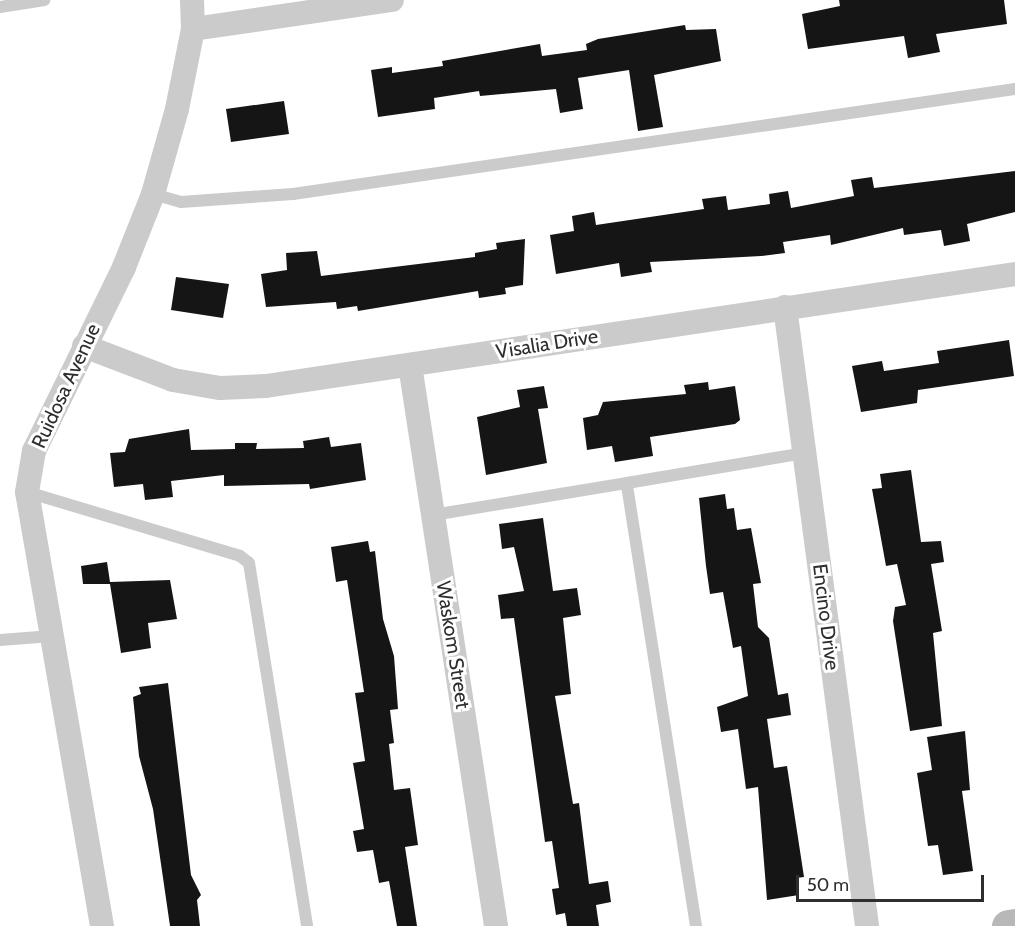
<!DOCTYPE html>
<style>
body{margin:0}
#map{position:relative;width:1015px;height:926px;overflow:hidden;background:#fff;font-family:Cabin,sans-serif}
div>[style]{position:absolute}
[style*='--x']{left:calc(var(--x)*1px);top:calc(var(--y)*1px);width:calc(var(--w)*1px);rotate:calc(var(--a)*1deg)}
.building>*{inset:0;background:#151515}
.service>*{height:12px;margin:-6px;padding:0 6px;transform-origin:6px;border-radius:6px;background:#cbcbcb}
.minor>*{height:24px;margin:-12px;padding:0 12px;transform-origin:12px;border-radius:12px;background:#cbcbcb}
.secondary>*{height:33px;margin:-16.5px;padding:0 16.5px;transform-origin:16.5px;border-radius:16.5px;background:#b8b8b8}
span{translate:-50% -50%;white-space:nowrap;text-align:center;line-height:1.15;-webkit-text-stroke:6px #fff;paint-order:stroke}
.street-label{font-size:20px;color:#2e2e2e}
.scale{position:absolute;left:796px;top:875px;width:188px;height:27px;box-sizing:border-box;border:3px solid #2e2e2e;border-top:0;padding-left:8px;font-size:18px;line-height:21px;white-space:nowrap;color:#2e2e2e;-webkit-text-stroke:4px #fff;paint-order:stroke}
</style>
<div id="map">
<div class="building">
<div style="clip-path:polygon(839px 0,1004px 0,1007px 24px,936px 34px,940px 52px,908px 58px,904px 36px,808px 49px,802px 14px,840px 6px)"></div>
<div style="clip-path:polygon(685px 25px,686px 30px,716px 29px,721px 61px,654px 75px,663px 127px,638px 131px,629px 70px,578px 78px,583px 109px,560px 113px,556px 89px,480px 96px,479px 91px,434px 98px,435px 109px,378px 117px,371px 70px,392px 67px,392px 73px,443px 66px,442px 61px,540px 44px,542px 56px,587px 50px,586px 44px,598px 39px)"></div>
<div style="clip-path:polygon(284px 101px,289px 134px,231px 142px,226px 109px)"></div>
<div style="clip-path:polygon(1015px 171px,1015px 212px,967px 224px,970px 241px,944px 246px,941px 230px,904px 235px,903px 228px,831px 245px,830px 235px,783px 242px,785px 253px,761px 256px,650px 262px,652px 272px,621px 277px,619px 263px,556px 274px,550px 235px,574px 231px,572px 216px,594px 212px,596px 225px,704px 209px,702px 199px,726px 196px,728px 210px,770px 204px,769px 194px,788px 191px,791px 208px,854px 196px,851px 180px,872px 177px,874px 188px)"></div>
<div style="clip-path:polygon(525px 239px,523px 285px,505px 288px,506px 294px,479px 298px,478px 291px,358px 311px,357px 306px,337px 309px,336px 302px,266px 307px,261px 274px,287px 270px,286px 253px,317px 251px,321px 276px,475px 257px,475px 253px,497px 249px,496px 243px)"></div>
<div style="clip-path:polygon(176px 277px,229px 284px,223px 318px,171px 310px)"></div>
<div style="clip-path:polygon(1009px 340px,1014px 376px,918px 390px,917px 403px,861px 412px,852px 366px,882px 361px,884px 371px,939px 363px,937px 351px)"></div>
<div style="clip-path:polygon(708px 382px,709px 390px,735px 386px,740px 420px,735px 424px,650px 437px,653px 456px,615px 462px,612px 446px,587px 450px,583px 418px,598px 415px,603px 402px,686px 394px,684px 385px)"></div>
<div style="clip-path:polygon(544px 386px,548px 408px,538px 409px,547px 463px,486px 475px,477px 417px,520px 407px,517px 390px)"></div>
<div style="clip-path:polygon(189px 429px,191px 450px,235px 449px,235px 443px,257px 443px,256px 449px,304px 448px,303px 441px,329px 437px,331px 447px,361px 443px,366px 480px,310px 489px,309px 484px,224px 486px,224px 475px,171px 481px,173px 497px,145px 500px,143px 484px,114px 487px,110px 453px,125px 452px,129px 439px)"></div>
<div style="clip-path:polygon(911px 470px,921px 542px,941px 541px,944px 562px,931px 564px,942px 631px,933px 633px,942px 726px,910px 731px,893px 621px,895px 607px,906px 605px,897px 564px,886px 566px,872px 489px,882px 488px,880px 474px)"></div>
<div style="clip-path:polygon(725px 494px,727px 509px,734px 508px,737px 530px,751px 528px,761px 583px,753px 584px,758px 627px,769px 638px,778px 695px,788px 693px,791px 715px,767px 719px,774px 768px,787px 766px,804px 877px,796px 878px,799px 895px,767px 900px,758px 787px,746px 789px,738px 729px,721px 732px,717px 707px,748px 696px,741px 646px,733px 648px,723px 592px,710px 594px,706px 566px,699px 498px)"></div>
<div style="clip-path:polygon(543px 518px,553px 591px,577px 588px,581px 615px,563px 618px,571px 694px,555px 696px,573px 804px,579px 803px,589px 884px,608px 881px,611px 902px,596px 905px,599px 926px,567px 926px,565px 913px,556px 915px,552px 889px,559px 888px,552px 841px,545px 842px,514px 618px,501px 619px,498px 595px,524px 591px,514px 547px,502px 549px,499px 524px)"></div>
<div style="clip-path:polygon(368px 541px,370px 552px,375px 551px,383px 619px,394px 656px,398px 709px,390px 710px,394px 743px,389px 744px,394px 790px,410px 788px,418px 845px,405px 847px,417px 926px,397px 926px,389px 881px,379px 883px,373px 850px,357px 852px,353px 831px,364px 829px,353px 763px,365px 761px,355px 693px,364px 692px,347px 580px,336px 582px,331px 547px)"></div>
<div style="clip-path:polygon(107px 562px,110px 582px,170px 580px,177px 619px,148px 623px,151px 648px,121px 653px,110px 584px,83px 584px,81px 566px)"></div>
<div style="clip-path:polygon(168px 683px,191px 875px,201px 895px,197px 900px,200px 926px,170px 926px,153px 809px,139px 756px,133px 697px,141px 694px,139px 687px)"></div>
<div style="clip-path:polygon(965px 731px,970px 790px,962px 791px,973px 871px,943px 875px,938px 845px,928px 846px,917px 773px,932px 770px,927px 737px)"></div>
</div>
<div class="service">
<div style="--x:0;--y:7;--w:45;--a:-9"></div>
<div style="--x:153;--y:194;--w:29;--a:16"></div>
<div style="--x:181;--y:202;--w:112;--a:-4.1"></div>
<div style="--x:293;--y:194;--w:730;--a:-8.27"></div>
<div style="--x:27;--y:492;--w:222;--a:16.7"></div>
<div style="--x:240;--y:556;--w:11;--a:38"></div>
<div style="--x:249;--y:563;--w:368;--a:80.9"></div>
<div style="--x:433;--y:515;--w:197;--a:-9.4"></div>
<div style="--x:0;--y:640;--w:52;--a:-4.4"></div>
<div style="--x:696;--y:926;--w:448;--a:-98.9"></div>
<div style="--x:627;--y:483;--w:181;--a:-9.6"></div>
</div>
<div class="minor">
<div style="--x:193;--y:29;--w:201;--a:-8.3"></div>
<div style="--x:785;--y:307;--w:624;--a:82.45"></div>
<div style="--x:84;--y:346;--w:95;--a:20.9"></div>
<div style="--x:173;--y:380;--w:48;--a:9.7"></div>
<div style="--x:220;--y:388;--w:46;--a:-2.5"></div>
<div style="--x:266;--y:386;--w:757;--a:-8.5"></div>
<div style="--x:410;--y:365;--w:568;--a:81.28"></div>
<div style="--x:102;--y:926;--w:440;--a:-99.8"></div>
<div style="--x:27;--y:492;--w:42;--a:-80.3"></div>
<div style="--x:34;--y:451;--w:205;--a:-63.9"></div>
<div style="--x:124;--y:267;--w:79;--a:-68.3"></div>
<div style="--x:153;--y:194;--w:88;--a:-74.2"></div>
<div style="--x:177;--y:109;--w:82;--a:-78.7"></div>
<div style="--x:193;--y:29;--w:29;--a:-92"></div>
</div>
<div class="secondary">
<div style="--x:1008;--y:926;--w:7;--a:-8"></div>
</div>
<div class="street-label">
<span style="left:547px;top:344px;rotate:-9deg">Visalia Drive</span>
<span style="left:66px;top:386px;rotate:-65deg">Ruidosa Avenue</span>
<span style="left:826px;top:617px;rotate:83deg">Encino Drive</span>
<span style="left:453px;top:645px;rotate:81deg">Waskom Street</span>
</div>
<div class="scale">50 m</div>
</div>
